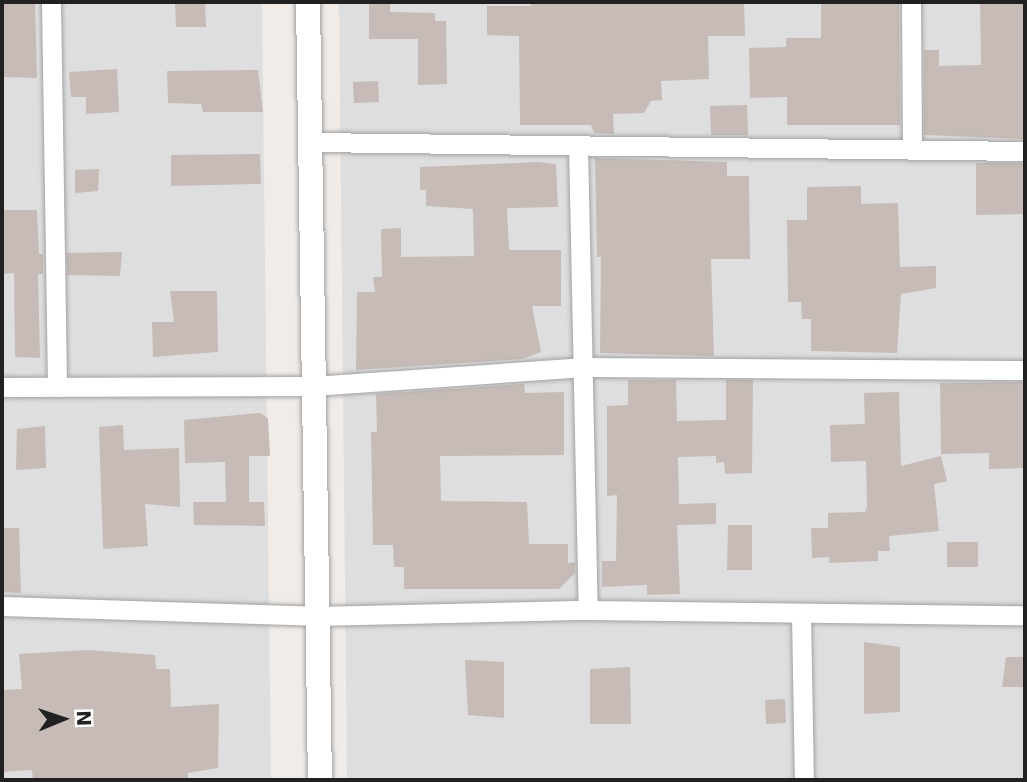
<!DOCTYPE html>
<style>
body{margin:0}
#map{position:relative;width:1027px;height:782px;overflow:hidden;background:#f1ece8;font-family:"DejaVu Sans",sans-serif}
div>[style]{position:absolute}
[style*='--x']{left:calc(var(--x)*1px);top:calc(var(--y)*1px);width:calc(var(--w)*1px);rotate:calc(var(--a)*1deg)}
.residential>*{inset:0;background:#dfdede}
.building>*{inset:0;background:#c6bbb7}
.roads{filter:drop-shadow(0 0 2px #a2a2a2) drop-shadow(0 0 2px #a2a2a2)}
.minor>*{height:19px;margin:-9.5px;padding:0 9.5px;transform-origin:9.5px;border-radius:9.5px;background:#fff}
.tertiary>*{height:24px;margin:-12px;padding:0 12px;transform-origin:12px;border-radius:12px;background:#fff}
span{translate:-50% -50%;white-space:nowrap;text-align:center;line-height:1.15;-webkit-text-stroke:6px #fff;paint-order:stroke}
.frame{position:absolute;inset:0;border:4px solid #212121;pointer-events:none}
.north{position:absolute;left:28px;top:684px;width:70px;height:70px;-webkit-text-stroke:5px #fff;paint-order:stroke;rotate:88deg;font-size:19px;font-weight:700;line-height:28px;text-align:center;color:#212121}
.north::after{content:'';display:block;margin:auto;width:24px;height:32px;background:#212121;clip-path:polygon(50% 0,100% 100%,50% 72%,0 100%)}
</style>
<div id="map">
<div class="residential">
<div style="clip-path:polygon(2px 2px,262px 2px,271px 780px,2px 780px)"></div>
<div style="clip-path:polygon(339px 2px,1025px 2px,1025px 780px,347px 780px)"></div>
</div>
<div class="building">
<div style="clip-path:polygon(2px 2px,35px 2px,37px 78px,2px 77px)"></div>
<div style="clip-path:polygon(175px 2px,205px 2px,206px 27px,176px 27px)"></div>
<div style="clip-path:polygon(369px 2px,390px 2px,390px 12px,435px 13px,435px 21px,446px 21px,447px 84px,418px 85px,418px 39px,369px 39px)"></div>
<div style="clip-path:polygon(530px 2px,744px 2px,745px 36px,708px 36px,709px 79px,661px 81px,662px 100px,651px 101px,644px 113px,613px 114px,614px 134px,594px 133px,591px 125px,520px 125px,519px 36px,487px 35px,487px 6px,531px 6px)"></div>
<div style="clip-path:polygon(821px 2px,899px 3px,900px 125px,787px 125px,787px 97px,750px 98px,749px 48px,786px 47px,786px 38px,821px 38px)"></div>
<div style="clip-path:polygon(980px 2px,1025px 2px,1025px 139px,924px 135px,924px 50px,939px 50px,939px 66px,981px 65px)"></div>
<div style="clip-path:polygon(117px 69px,119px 112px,86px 114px,86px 97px,71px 97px,69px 72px)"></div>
<div style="clip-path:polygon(258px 70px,263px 112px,203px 112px,201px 104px,168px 103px,167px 71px)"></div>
<div style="clip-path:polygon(378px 81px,379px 102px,354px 103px,353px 82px)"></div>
<div style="clip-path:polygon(747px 105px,748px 135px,711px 135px,710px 106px)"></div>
<div style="clip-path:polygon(260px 154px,261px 184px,171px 186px,171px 155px)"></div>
<div style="clip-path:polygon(595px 158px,727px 162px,727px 176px,749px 176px,750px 259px,711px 259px,714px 356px,600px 353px,601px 257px,597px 257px)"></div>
<div style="clip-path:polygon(538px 162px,556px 164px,558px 207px,507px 208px,509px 250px,561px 250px,561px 306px,532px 306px,541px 352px,523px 359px,356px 370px,357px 292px,375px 292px,373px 277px,382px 277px,381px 229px,401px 228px,401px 257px,474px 256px,473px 209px,426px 206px,426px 190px,420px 190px,420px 167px)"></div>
<div style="clip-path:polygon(976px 163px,1025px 163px,1025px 214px,976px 215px)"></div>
<div style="clip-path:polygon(99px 169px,98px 191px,75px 193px,75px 170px)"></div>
<div style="clip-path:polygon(861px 186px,861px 204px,898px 203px,900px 267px,936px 266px,936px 288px,901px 294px,897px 353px,811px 351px,811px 319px,802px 319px,801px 302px,788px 302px,787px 220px,807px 220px,807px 187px)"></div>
<div style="clip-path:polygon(2px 210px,37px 210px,39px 254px,43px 254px,43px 274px,38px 274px,40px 358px,15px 357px,14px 273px,2px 274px)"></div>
<div style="clip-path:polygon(122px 252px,120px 276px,67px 275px,67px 253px)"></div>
<div style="clip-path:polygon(170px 291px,217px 291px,218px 352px,153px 357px,152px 322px,174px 322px)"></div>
<div style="clip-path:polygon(628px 380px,676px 380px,677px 421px,726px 420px,726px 380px,753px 380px,752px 473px,725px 474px,724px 462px,716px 463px,716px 456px,678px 457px,679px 504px,716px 503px,716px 524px,677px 525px,680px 594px,647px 595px,647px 585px,602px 587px,602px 561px,616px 561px,617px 495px,607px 496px,607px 406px,628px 405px)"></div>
<div style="clip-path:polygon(1025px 382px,1025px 468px,989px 469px,989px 453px,941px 454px,940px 383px)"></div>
<div style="clip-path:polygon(524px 384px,525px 393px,564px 392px,564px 455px,440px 456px,441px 501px,527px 502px,529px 544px,568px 544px,568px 563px,575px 562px,575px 573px,559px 589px,404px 589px,404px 567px,394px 567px,393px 545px,373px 545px,371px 432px,377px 432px,376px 394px)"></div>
<div style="clip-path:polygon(899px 392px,901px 466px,941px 456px,947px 481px,934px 484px,939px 531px,889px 536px,890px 551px,878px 551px,878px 561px,829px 563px,829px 557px,812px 558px,811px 528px,828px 528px,828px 513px,865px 512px,867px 507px,866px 461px,831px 462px,830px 425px,865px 424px,864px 393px)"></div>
<div style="clip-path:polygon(260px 413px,268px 418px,270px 456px,249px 456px,249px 502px,264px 502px,265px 526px,194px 525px,193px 502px,226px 502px,225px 462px,185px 463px,184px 420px)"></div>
<div style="clip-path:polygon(123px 425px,124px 450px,179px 448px,180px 507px,145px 504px,148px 546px,103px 549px,99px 427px)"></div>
<div style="clip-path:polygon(45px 426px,46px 468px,16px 470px,17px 429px)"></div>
<div style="clip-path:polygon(728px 525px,752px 525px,752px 570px,727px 570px)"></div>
<div style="clip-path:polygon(2px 528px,19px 528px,21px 593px,2px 592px)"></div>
<div style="clip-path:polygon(947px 542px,978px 542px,978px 567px,947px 567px)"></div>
<div style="clip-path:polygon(864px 642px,900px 647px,900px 712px,864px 714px)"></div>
<div style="clip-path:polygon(88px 650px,155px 655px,156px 669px,170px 669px,171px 707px,219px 704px,218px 768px,188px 773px,188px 780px,33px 780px,32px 770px,2px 772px,2px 690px,22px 689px,19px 654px)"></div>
<div style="clip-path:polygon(1006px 657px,1025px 657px,1025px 687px,1002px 687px)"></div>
<div style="clip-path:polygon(465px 660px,504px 662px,504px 718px,468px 715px)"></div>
<div style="clip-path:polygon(630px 667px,631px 724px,590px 724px,590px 669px)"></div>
<div style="clip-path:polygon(785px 699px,786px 723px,766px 724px,765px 700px)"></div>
</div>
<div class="roads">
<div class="minor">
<div style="--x:51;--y:2;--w:385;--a:89.1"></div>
<div style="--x:911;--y:2;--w:148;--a:89.6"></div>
<div style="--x:310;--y:142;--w:715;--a:0.72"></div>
<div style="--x:578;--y:145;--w:465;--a:88.8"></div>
<div style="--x:2;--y:387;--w:311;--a:-0.2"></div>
<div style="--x:313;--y:386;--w:273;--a:-4"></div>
<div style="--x:585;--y:367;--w:440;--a:0.4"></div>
<div style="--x:2;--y:606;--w:313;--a:1.8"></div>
<div style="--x:315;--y:616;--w:273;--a:-1.3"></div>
<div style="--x:588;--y:610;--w:437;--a:0.7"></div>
<div style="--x:801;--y:613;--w:167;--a:89"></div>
</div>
<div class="tertiary">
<div style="--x:308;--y:2;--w:778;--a:89.12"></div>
</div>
</div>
<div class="frame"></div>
<div class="north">N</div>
</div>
